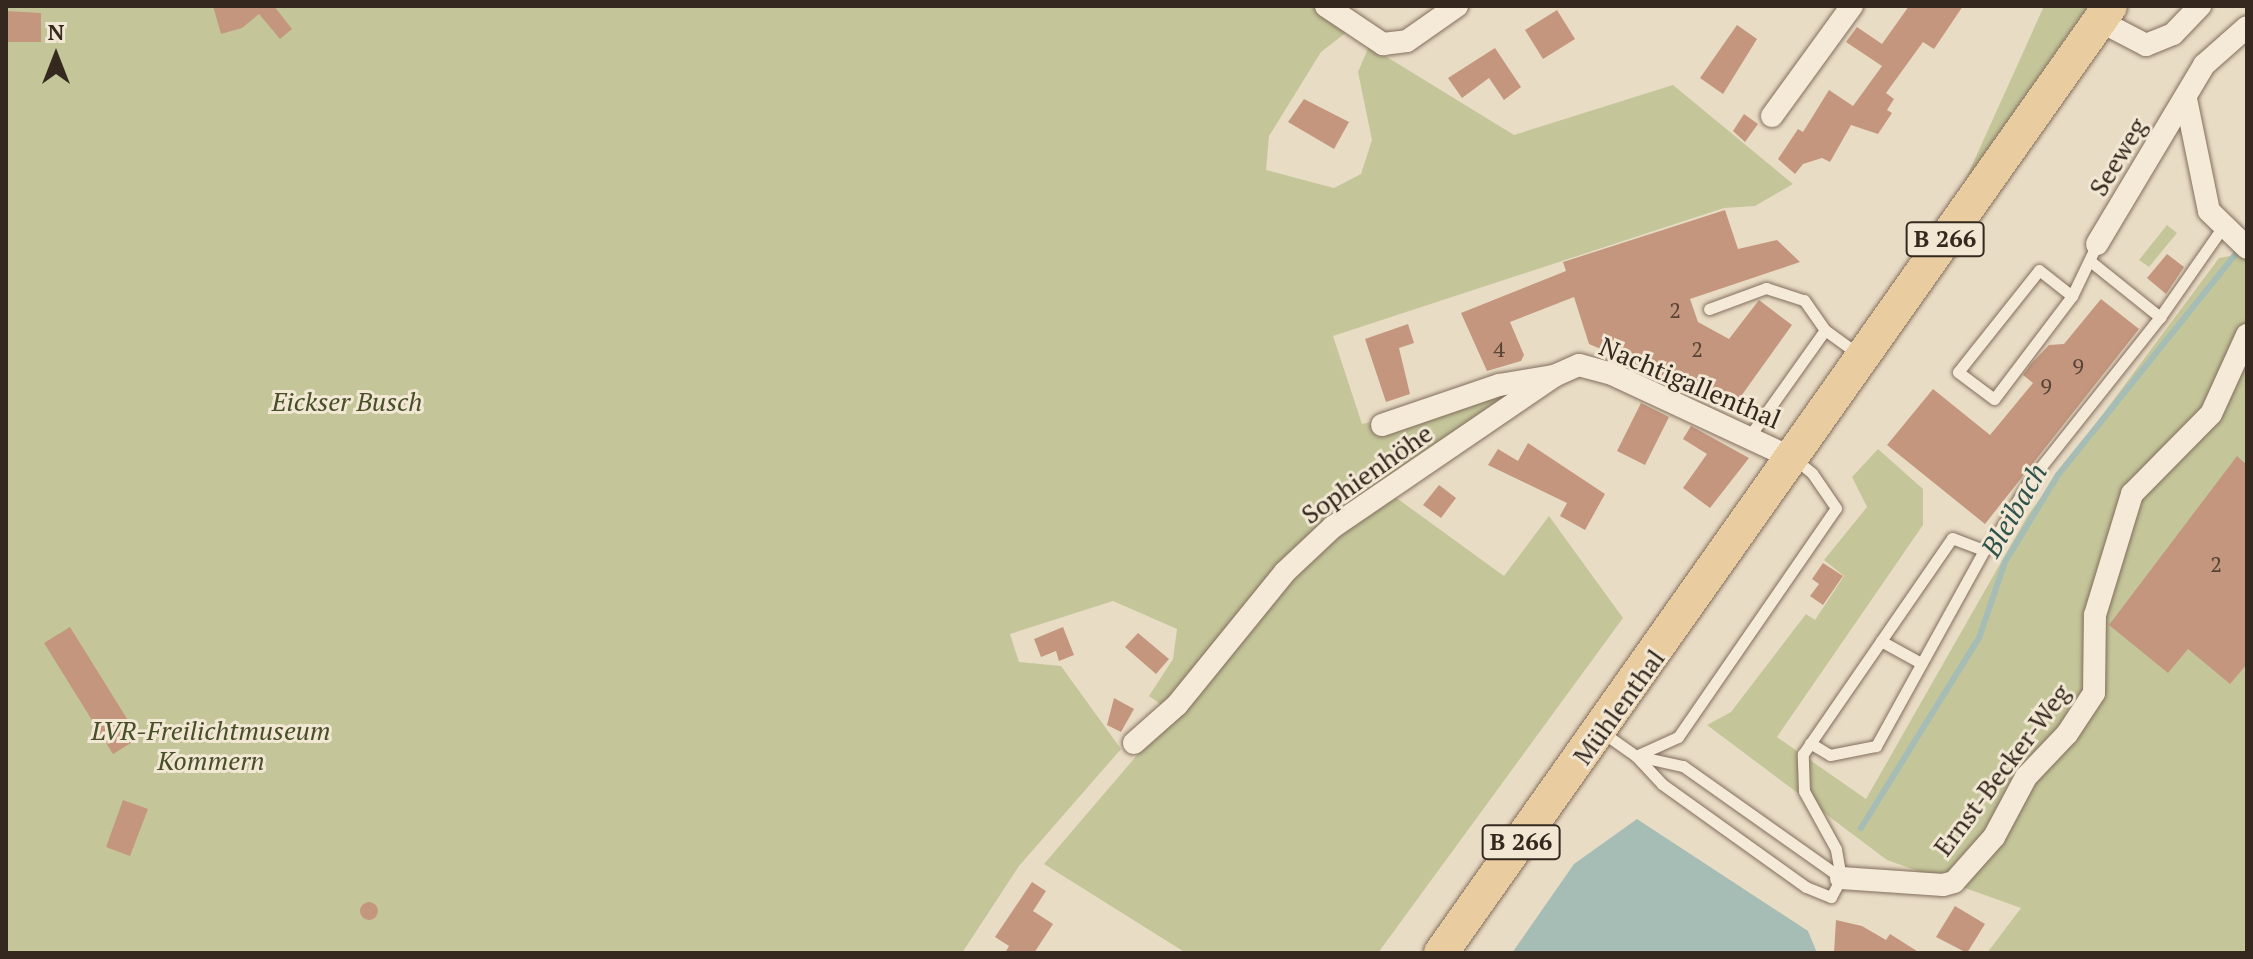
<!DOCTYPE html>
<meta charset="utf-8">
<style>
body{margin:0}
#map{position:relative;width:2253px;height:959px;overflow:hidden;background:#e9dcc5;font-family:"PT Serif",serif}
div>[style]{position:absolute}
[style*='--x']{left:calc(var(--x)*1px);top:calc(var(--y)*1px);width:calc(var(--w)*1px);rotate:calc(var(--a)*1deg)}
.green>*{inset:0;background:#c4c69a}
.water>*{inset:0;background:#a6bdb5}
.stream>*{height:6px;margin:-3px;padding:0 3px;transform-origin:3px;border-radius:3px;background:#a6bdb5}
.building>*{inset:0;background:#c4967e}
.round{border-radius:50%}
.roads{filter:drop-shadow(0 0 2px #826e5d) drop-shadow(0 0 2px #826e5d)}
.service>*{height:11px;margin:-5.5px;padding:0 5.5px;transform-origin:5.5px;border-radius:5.5px;background:#f5ead7}
.minor>*{height:22px;margin:-11px;padding:0 11px;transform-origin:11px;border-radius:11px;background:#f5ead7}
.primary>*{height:34px;margin:-17px;padding:0 17px;transform-origin:17px;border-radius:17px;background:#e9cda0}
span{translate:-50% -50%;white-space:nowrap;text-align:center;line-height:1.15;-webkit-text-stroke:6px #f1e7d3;paint-order:stroke}
.number-label{font-size:22px;color:#584437}
.number-label span{-webkit-text-stroke-width:0}
.shield-label span{padding:2px 6px;background:#f1e7d3;border:2px solid;border-radius:6px;-webkit-text-stroke-width:0}
.shield-label{font-size:24px;color:#34281f;font-weight:700}
.street-label{font-size:26px;color:#34281f}
.park-label{font-size:26px;color:#474e28;font-style:italic}
.water-label{font-size:28px;color:#30524d;font-style:italic}
.frame{position:absolute;inset:0;border:8px solid #34281f;pointer-events:none}
.north{position:absolute;left:16px;top:16px;width:80px;height:80px;-webkit-text-stroke:6px #f1e7d3;paint-order:stroke;rotate:0deg;font-size:22px;font-weight:700;line-height:32px;text-align:center;color:#34281f}
.north::after{content:'';display:block;margin:auto;width:28px;height:36px;background:#34281f;clip-path:polygon(50% 0,100% 100%,50% 72%,0 100%)}
</style>
<div id="map">
<div class="green">
<div style="clip-path:polygon(6px 6px,1313px 6px,1348px 31px,1321px 52px,1269px 136px,1266px 170px,1334px 188px,1361px 174px,1372px 140px,1358px 72px,1369px 46px,1514px 135px,1673px 85px,1793px 184px,1755px 206px,1724px 208px,1333px 336px,1362px 424px,1517px 388px,1355px 505px,1166px 708px,1149px 696px,1173px 659px,1177px 629px,1113px 601px,1010px 634px,1019px 662px,1061px 666px,1121px 749px,1019px 866px,962px 953px,6px 953px)"></div>
<div style="clip-path:polygon(2044px 6px,2088px 6px,1964px 183px)"></div>
<div style="clip-path:polygon(2167px 225px,2177px 233px,2149px 267px,2139px 260px)"></div>
<div style="clip-path:polygon(2247px 253px,2247px 953px,1987px 953px,2021px 908px,1887px 860px,1707px 725px,1731px 712px,1806px 614px,1815px 620px,1844px 576px,1824px 560px,1867px 507px,1852px 477px,1878px 449px,1923px 489px,1923px 525px,1777px 737px,1866px 799px,2028px 515px,2219px 258px)"></div>
<div style="clip-path:polygon(1391px 494px,1504px 576px,1549px 516px,1623px 618px,1378px 953px,1186px 953px,1044px 864px,1290px 576px,1332px 533px)"></div>
</div>
<div class="water">
<div style="clip-path:polygon(1637px 819px,1808px 931px,1817px 953px,1512px 953px,1574px 864px)"></div>
</div>
<div class="stream">
<div style="--x:1861;--y:828;--w:224;--a:-58.2"></div>
<div style="--x:1979;--y:638;--w:80;--a:-71.1"></div>
<div style="--x:2005;--y:562;--w:102;--a:-58.7"></div>
<div style="--x:2058;--y:475;--w:290;--a:-51.2"></div>
</div>
<div class="building">
<div style="clip-path:polygon(213px 6px,274px 6px,292px 29px,280px 39px,259px 14px,242px 28px,221px 34px)"></div>
<div style="clip-path:polygon(1909px 6px,1963px 6px,1934px 49px,1923px 42px,1886px 93px,1894px 99px,1887px 110px,1892px 113px,1878px 134px,1851px 125px,1830px 162px,1822px 158px,1803px 164px,1795px 174px,1778px 159px,1798px 129px,1803px 132px,1829px 90px,1853px 106px,1882px 66px,1846px 42px,1857px 27px,1882px 44px)"></div>
<div style="clip-path:polygon(1557px 10px,1575px 39px,1543px 59px,1525px 30px)"></div>
<div style="clip-path:polygon(6px 11px,41px 13px,41px 42px,6px 42px)"></div>
<div style="clip-path:polygon(1737px 25px,1757px 39px,1723px 94px,1700px 78px)"></div>
<div style="clip-path:polygon(1495px 48px,1521px 87px,1504px 100px,1489px 78px,1462px 98px,1448px 78px)"></div>
<div style="clip-path:polygon(1304px 99px,1349px 122px,1334px 149px,1288px 122px)"></div>
<div style="clip-path:polygon(1744px 114px,1758px 124px,1745px 142px,1733px 131px)"></div>
<div style="clip-path:polygon(1725px 210px,1738px 249px,1777px 240px,1800px 262px,1690px 299px,1698px 322px,1729px 339px,1759px 300px,1792px 325px,1734px 406px,1589px 344px,1574px 297px,1510px 322px,1524px 355px,1521px 361px,1487px 371px,1461px 313px,1566px 271px,1563px 262px)"></div>
<div style="clip-path:polygon(2167px 254px,2184px 267px,2166px 294px,2147px 278px)"></div>
<div style="clip-path:polygon(2101px 299px,2139px 329px,1985px 524px,1887px 445px,1933px 389px,1990px 435px,2033px 383px,2023px 375px,2031px 364px,2049px 345px,2064px 344px)"></div>
<div style="clip-path:polygon(1408px 324px,1414px 343px,1399px 348px,1410px 394px,1386px 402px,1365px 339px)"></div>
<div style="clip-path:polygon(1641px 403px,1669px 417px,1645px 465px,1617px 451px)"></div>
<div style="clip-path:polygon(1691px 426px,1749px 458px,1710px 508px,1683px 488px,1707px 454px,1683px 439px)"></div>
<div style="clip-path:polygon(1528px 443px,1605px 494px,1585px 530px,1560px 516px,1567px 503px,1488px 465px,1498px 449px,1518px 461px)"></div>
<div style="clip-path:polygon(2237px 456px,2247px 465px,2247px 664px,2230px 684px,2188px 649px,2168px 673px,2109px 625px)"></div>
<div style="clip-path:polygon(1439px 485px,1456px 498px,1441px 518px,1423px 505px)"></div>
<div style="clip-path:polygon(1823px 563px,1843px 576px,1823px 605px,1810px 596px,1819px 584px,1812px 579px)"></div>
<div style="clip-path:polygon(70px 627px,139px 738px,113px 754px,44px 643px)"></div>
<div style="clip-path:polygon(1063px 627px,1074px 655px,1059px 661px,1056px 651px,1041px 657px,1034px 639px)"></div>
<div style="clip-path:polygon(1138px 633px,1169px 659px,1156px 674px,1125px 647px)"></div>
<div style="clip-path:polygon(1114px 698px,1134px 709px,1121px 732px,1107px 725px)"></div>
<div style="clip-path:polygon(123px 800px,148px 809px,130px 856px,106px 847px)"></div>
<div style="clip-path:polygon(1032px 882px,1046px 891px,1033px 911px,1053px 924px,1034px 953px,1005px 953px,1009px 946px,995px 937px)"></div>
<div class="round" style="left:360px;top:902px;width:18px;height:18px"></div>
<div style="clip-path:polygon(1955px 906px,1985px 924px,1967px 953px,1936px 937px)"></div>
<div style="clip-path:polygon(1836px 920px,1862px 926px,1886px 940px,1890px 934px,1920px 953px,1834px 953px)"></div>
</div>
<div class="roads">
<div class="service">
<div style="--x:2090;--y:261;--w:90;--a:38.7"></div>
<div style="--x:2072;--y:296;--w:129;--a:127.1"></div>
<div style="--x:1994;--y:399;--w:45;--a:-143.1"></div>
<div style="--x:1958;--y:372;--w:130;--a:-51.5"></div>
<div style="--x:2039;--y:270;--w:42;--a:38.2"></div>
<div style="--x:2072;--y:296;--w:58;--a:-64.3"></div>
<div style="--x:1709;--y:309;--w:61;--a:-20.2"></div>
<div style="--x:1766;--y:288;--w:40;--a:18"></div>
<div style="--x:1804;--y:300;--w:37;--a:55"></div>
<div style="--x:1825;--y:330;--w:131;--a:125.4"></div>
<div style="--x:1825;--y:330;--w:41;--a:36"></div>
<div style="--x:1881;--y:641;--w:46;--a:28.8"></div>
<div style="--x:1602;--y:732;--w:42;--a:35.2"></div>
<div style="--x:1636;--y:756;--w:38;--a:47"></div>
<div style="--x:1662;--y:784;--w:177;--a:35.6"></div>
<div style="--x:1806;--y:887;--w:27;--a:22"></div>
<div style="--x:1831;--y:897;--w:21;--a:-62"></div>
<div style="--x:1810;--y:743;--w:23;--a:31"></div>
<div style="--x:1830;--y:755;--w:47;--a:-11.1"></div>
<div style="--x:1876;--y:746;--w:224;--a:-61.1"></div>
<div style="--x:1636;--y:756;--w:46;--a:-24.3"></div>
<div style="--x:1678;--y:737;--w:278;--a:-55.4"></div>
<div style="--x:1836;--y:508;--w:42;--a:-124.4"></div>
<div style="--x:1812;--y:473;--w:21;--a:-141"></div>
<div style="--x:1637;--y:756;--w:47;--a:12.3"></div>
<div style="--x:1683;--y:766;--w:194;--a:35.3"></div>
<div style="--x:1841;--y:878;--w:29;--a:-100"></div>
<div style="--x:1836;--y:849;--w:66;--a:-118.9"></div>
<div style="--x:1804;--y:791;--w:37;--a:-92"></div>
<div style="--x:1803;--y:754;--w:262;--a:-55.4"></div>
<div style="--x:1952;--y:538;--w:34;--a:21"></div>
<div style="--x:1984;--y:550;--w:14;--a:-45"></div>
<div style="--x:1994;--y:540;--w:66;--a:-59.2"></div>
<div style="--x:2028;--y:483;--w:212;--a:-51.5"></div>
<div style="--x:2160;--y:317;--w:108;--a:-55.1"></div>
</div>
<div class="minor">
<div style="--x:1326;--y:6;--w:69;--a:33.7"></div>
<div style="--x:1383;--y:44;--w:24;--a:-7"></div>
<div style="--x:1407;--y:41;--w:61;--a:-35"></div>
<div style="--x:2100;--y:21;--w:52;--a:27.6"></div>
<div style="--x:2146;--y:45;--w:29;--a:-22"></div>
<div style="--x:2173;--y:34;--w:39;--a:-46"></div>
<div style="--x:2186;--y:99;--w:114;--a:78.4"></div>
<div style="--x:2209;--y:211;--w:53;--a:44.2"></div>
<div style="--x:1772;--y:116;--w:136;--a:-54"></div>
<div style="--x:2097;--y:244;--w:209;--a:-59.1"></div>
<div style="--x:2204;--y:65;--w:57;--a:-41.5"></div>
<div style="--x:1382;--y:425;--w:124;--a:-18.9"></div>
<div style="--x:1499;--y:385;--w:56;--a:-9.3"></div>
<div style="--x:1554;--y:376;--w:27;--a:-24"></div>
<div style="--x:1579;--y:365;--w:34;--a:15"></div>
<div style="--x:1612;--y:374;--w:199;--a:25"></div>
<div style="--x:1134;--y:743;--w:57;--a:-41.5"></div>
<div style="--x:1177;--y:705;--w:171;--a:-50.9"></div>
<div style="--x:1285;--y:572;--w:66;--a:-43.2"></div>
<div style="--x:1333;--y:527;--w:268;--a:-34.3"></div>
<div style="--x:1841;--y:878;--w:102;--a:3.9"></div>
<div style="--x:1943;--y:885;--w:11;--a:-15"></div>
<div style="--x:1954;--y:882;--w:60;--a:-48.4"></div>
<div style="--x:1994;--y:837;--w:68;--a:-61.9"></div>
<div style="--x:2026;--y:777;--w:59;--a:-46.4"></div>
<div style="--x:2067;--y:734;--w:49;--a:-56.6"></div>
<div style="--x:2094;--y:693;--w:78;--a:-89.3"></div>
<div style="--x:2095;--y:615;--w:127;--a:-73"></div>
<div style="--x:2132;--y:494;--w:112;--a:-45.4"></div>
<div style="--x:2211;--y:414;--w:87;--a:-65.5"></div>
</div>
<div class="primary">
<div style="--x:1441;--y:953;--w:1159;--a:-54.76"></div>
</div>
</div>
<div class="number-label">
<span style="left:1675px;top:310px">2</span>
<span style="left:1499px;top:349px">4</span>
<span style="left:1697px;top:349px">2</span>
<span style="left:2078px;top:366px">9</span>
<span style="left:2046px;top:386px">9</span>
<span style="left:2216px;top:564px">2</span>
</div>
<div class="shield-label">
<span style="left:1945px;top:239px">B 266</span>
<span style="left:1521px;top:842px">B 266</span>
</div>
<div class="street-label">
<span style="left:2118px;top:157px;rotate:-59deg">Seeweg</span>
<span style="left:1690px;top:383px;rotate:23deg">Nachtigallenthal</span>
<span style="left:1367px;top:474px;rotate:-35deg">Sophienhöhe</span>
<span style="left:1619px;top:707px;rotate:-54deg">Mühlenthal</span>
<span style="left:2002px;top:770px;rotate:-53deg">Ernst-Becker-Weg</span>
</div>
<div class="park-label">
<span style="left:347px;top:402px">Eickser Busch</span>
<span style="left:211px;top:746px">LVR-Freilichtmuseum<br>Kommern</span>
</div>
<div class="water-label">
<span style="left:2014px;top:510px;rotate:-60deg">Bleibach</span>
</div>
<div class="frame"></div>
<div class="north">N</div>
</div>
